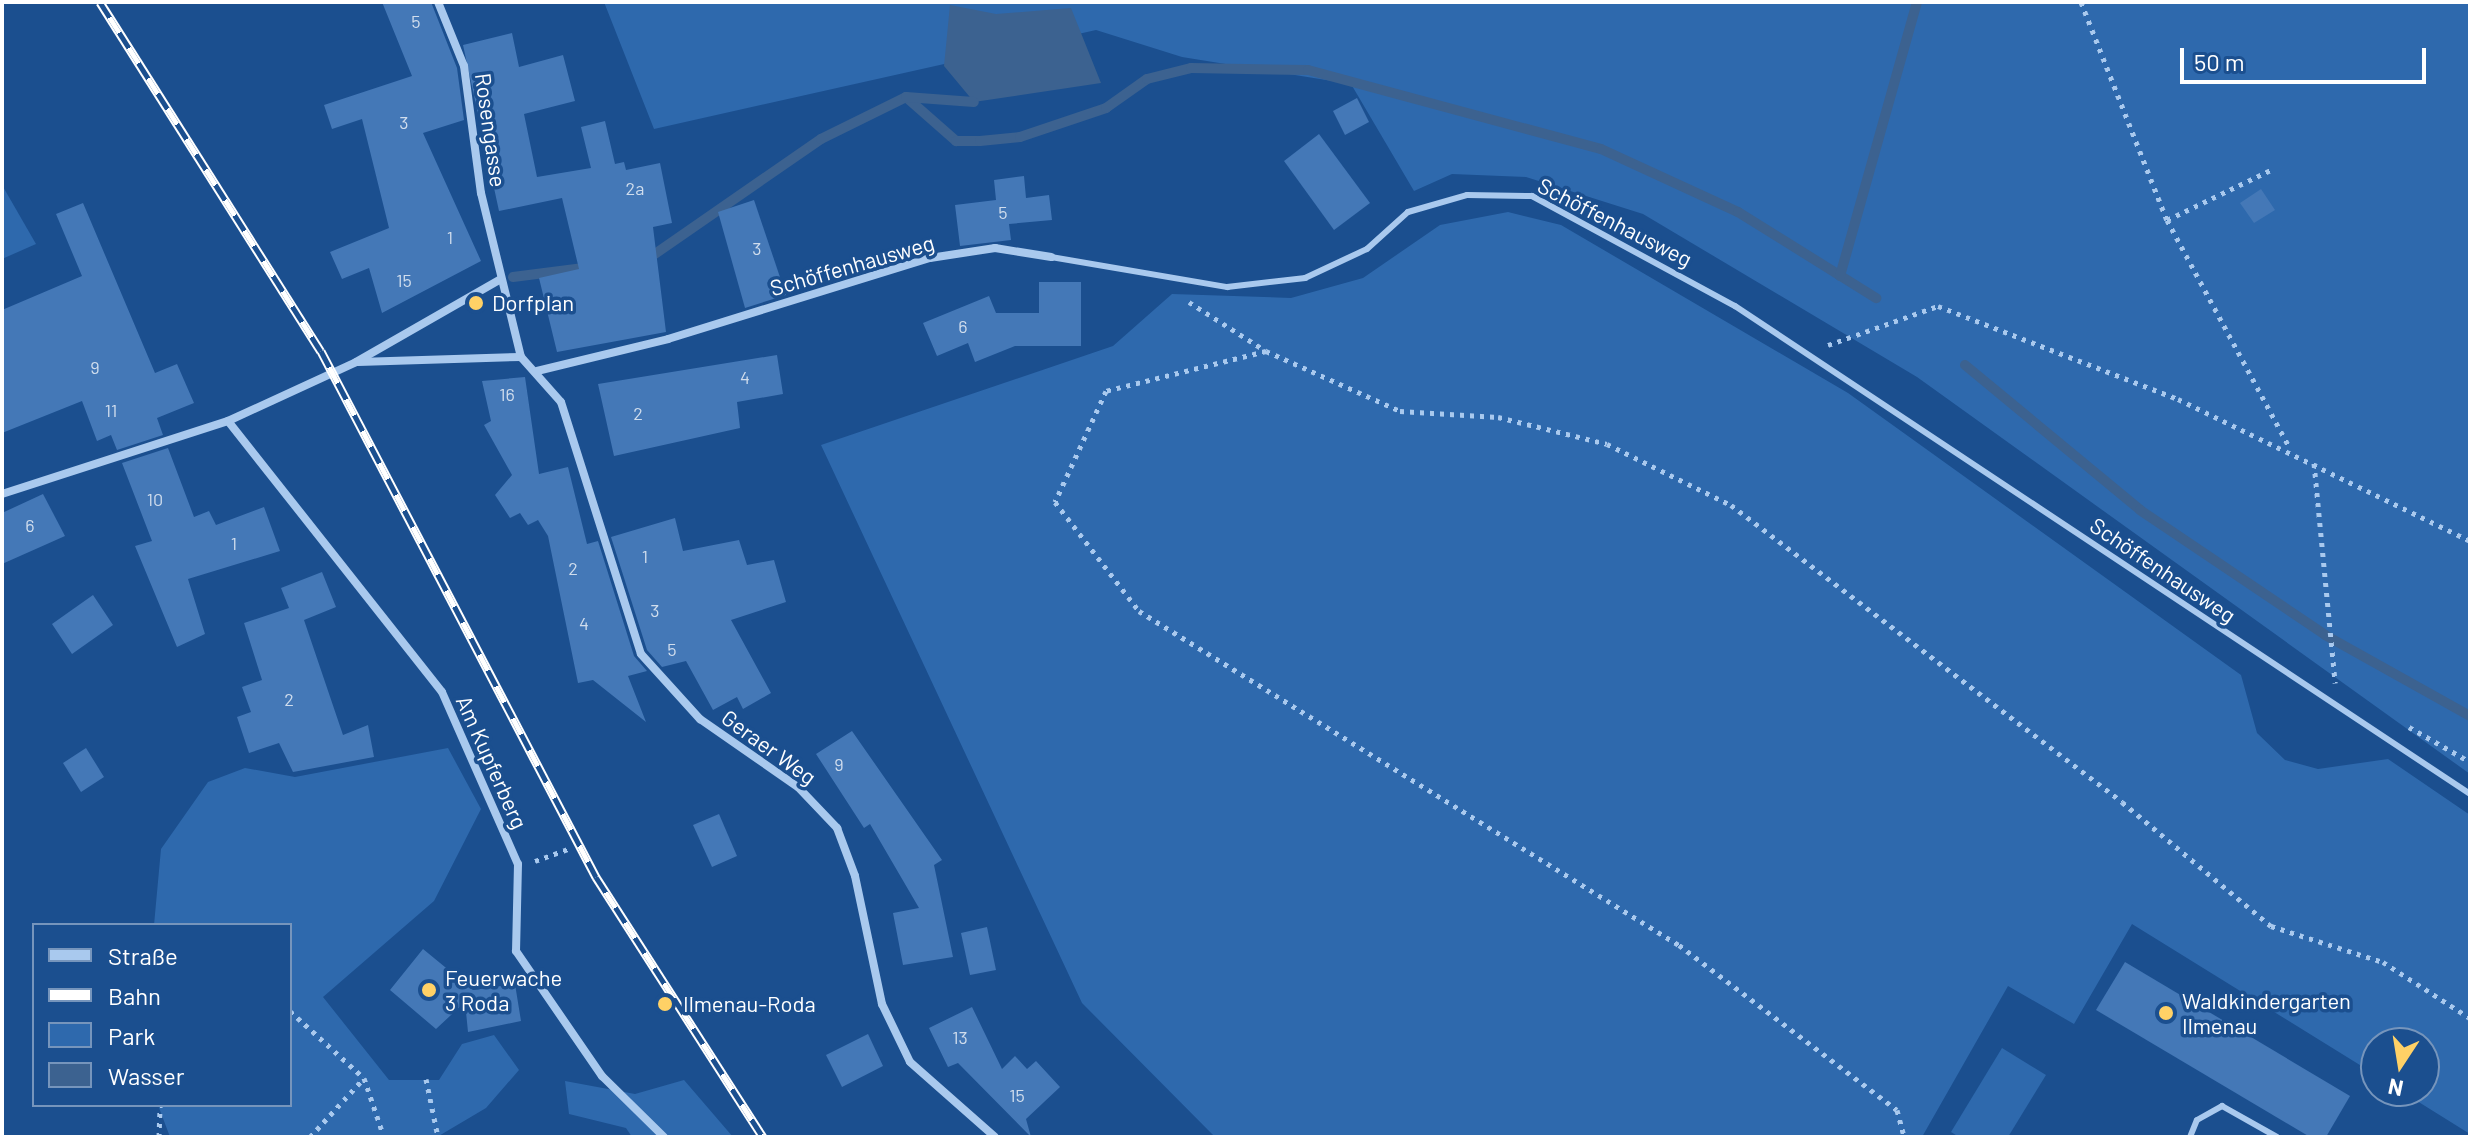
<!DOCTYPE html>
<meta charset="utf-8">
<style>
body{margin:0}
#map{position:relative;width:2472px;height:1139px;overflow:hidden;background:#1b4f8f;font-family:Barlow,sans-serif}
div>[style]{position:absolute}
[style*='--x']{left:calc(var(--x)*1px);top:calc(var(--y)*1px);width:calc(var(--w)*1px);rotate:calc(var(--a)*1deg)}
.green>*{inset:0;background:#2e69ad}
.water>*{inset:0;background:#3c6290}
.stream>*{height:10px;margin:-5px;padding:0 5px;transform-origin:5px;border-radius:5px;background:#3c6290}
.building>*{inset:0;background:#4478b7}
.path>*{height:5px;margin-top:-2.5px;transform-origin:0;background:repeating-linear-gradient(90deg,#a9c9ee 0 4px,transparent 0 10px)}
.service>*{height:6px;margin:-3px;padding:0 3px;transform-origin:3px;border-radius:3px;background:#a9c9ee}
.minor>*{height:8px;margin:-4px;padding:0 4px;transform-origin:4px;border-radius:4px;background:#a9c9ee}
.rail>*{height:9px;margin-top:-4.5px;transform-origin:0;background:repeating-linear-gradient(90deg,#1b4f8f 0 18px,#fff 0 36px);box-sizing:border-box;border-block:2px solid #fff}
.dots>*{width:22px;height:22px;translate:-50% -50%;box-sizing:border-box;border:4px solid #1b4f8f;border-radius:50%}
span{translate:-50% -50%;white-space:nowrap;text-align:center;line-height:1.15;-webkit-text-stroke:7px #1b4f8f;paint-order:stroke}
.number-label{font-size:18px;color:#d0dded}
.number-label span{-webkit-text-stroke-width:0}
.street-label{font-size:22px;color:#fff}
.poi-label{font-size:22px;color:#fff}
.left{translate:0 -50%;text-align:left}
.frame{position:absolute;inset:0;border:4px solid #fff;pointer-events:none}
.legend{position:absolute;left:32px;top:923px;width:260px;height:184px;box-sizing:border-box;background:#1b4f8f;border:2px solid #7695bc;margin:0;padding:10px 14px;list-style:none;font-size:24px;color:#fff}
.legend li{display:flex;align-items:center;gap:16px;height:40px}
.legend b{width:40px;border:2px solid #7695bc}
.north{position:absolute;left:2360px;top:1027px;width:80px;height:80px;box-sizing:border-box;background:#1b4f8f;border:2px solid #7695bc;border-radius:50%;rotate:192deg;font-size:22px;font-weight:700;line-height:32px;text-align:center;color:#fff}
.north::after{content:'';display:block;margin:auto;width:28px;height:36px;background:#ffd166;clip-path:polygon(50% 0,100% 100%,50% 72%,0 100%)}
.scale{position:absolute;left:2180px;top:48px;width:246px;height:36px;box-sizing:border-box;border:4px solid #fff;border-top:0;padding-left:10px;font-size:24px;line-height:28px;white-space:nowrap;color:#fff;-webkit-text-stroke:6px #1b4f8f;paint-order:stroke}
</style>
<div id="map">
<div class="green">
<div style="clip-path:polygon(604px 2px,2470px 2px,2470px 774px,1917px 377px,1643px 214px,1526px 177px,1452px 174px,1414px 191px,1351px 84px,1182px 57px,1096px 30px,654px 129px)"></div>
<div style="clip-path:polygon(2px 185px,36px 244px,2px 259px)"></div>
<div style="clip-path:polygon(1508px 212px,1561px 225px,1848px 393px,2241px 675px,2257px 733px,2285px 760px,2318px 769px,2388px 759px,2470px 815px,2470px 1134px,2401px 1091px,2424px 1091px,2424px 1043px,2376px 1043px,2376px 1075px,2132px 924px,2074px 1024px,2008px 986px,1922px 1137px,1215px 1137px,1082px 1003px,821px 445px,1113px 346px,1172px 294px,1291px 298px,1363px 278px,1440px 225px)"></div>
<div style="clip-path:polygon(448px 748px,481px 809px,434px 901px,323px 997px,389px 1080px,439px 1080px,462px 1044px,494px 1035px,519px 1070px,486px 1108px,437px 1137px,170px 1137px,158px 1105px,290px 1105px,290px 925px,154px 925px,161px 849px,208px 782px,245px 768px,295px 777px)"></div>
<div style="clip-path:polygon(2002px 1048px,2046px 1075px,2008px 1137px,1959px 1137px,1951px 1132px)"></div>
<div style="clip-path:polygon(684px 1080px,733px 1137px,632px 1137px,626px 1128px,569px 1114px,565px 1081px,635px 1094px)"></div>
</div>
<div class="water">
<div style="clip-path:polygon(950px 5px,996px 14px,1071px 8px,1101px 83px,974px 102px,944px 66px)"></div>
</div>
<div class="stream">
<div style="--x:906;--y:97;--w:67;--a:41.3"></div>
<div style="--x:956;--y:141;--w:24;--a:0"></div>
<div style="--x:980;--y:141;--w:40;--a:-5.7"></div>
<div style="--x:1020;--y:137;--w:91;--a:-18.6"></div>
<div style="--x:1106;--y:108;--w:50;--a:-35.3"></div>
<div style="--x:1147;--y:79;--w:45;--a:-14"></div>
<div style="--x:1191;--y:68;--w:117;--a:1"></div>
<div style="--x:1308;--y:70;--w:303;--a:15.1"></div>
<div style="--x:1601;--y:149;--w:151;--a:24.7"></div>
<div style="--x:1738;--y:212;--w:163;--a:31.9"></div>
<div style="--x:649;--y:258;--w:209;--a:-34.7"></div>
<div style="--x:821;--y:139;--w:95;--a:-26.3"></div>
<div style="--x:906;--y:97;--w:68;--a:4.2"></div>
<div style="--x:1840;--y:276;--w:285;--a:-74.3"></div>
<div style="--x:513;--y:277;--w:79;--a:-7.3"></div>
<div style="--x:1965;--y:365;--w:227;--a:39.6"></div>
<div style="--x:2140;--y:510;--w:223;--a:34"></div>
<div style="--x:2325;--y:635;--w:166;--a:29.2"></div>
</div>
<div class="building">
<div style="clip-path:polygon(382px 2px,431px 2px,457px 68px,464px 120px,423px 133px,481px 261px,382px 313px,369px 268px,342px 279px,330px 252px,389px 228px,362px 119px,332px 129px,324px 105px,412px 76px)"></div>
<div style="clip-path:polygon(512px 33px,519px 67px,563px 55px,575px 101px,524px 114px,537px 177px,591px 168px,581px 127px,605px 121px,615px 164px,624px 162px,626px 170px,660px 163px,672px 223px,653px 227px,666px 332px,557px 352px,539px 278px,579px 269px,562px 198px,499px 211px,463px 45px)"></div>
<div style="clip-path:polygon(1357px 98px,1369px 122px,1345px 135px,1333px 111px)"></div>
<div style="clip-path:polygon(1319px 134px,1370px 203px,1334px 230px,1284px 161px)"></div>
<div style="clip-path:polygon(1024px 176px,1026px 198px,1049px 195px,1052px 220px,1009px 224px,1011px 240px,960px 246px,955px 205px,996px 200px,994px 180px)"></div>
<div style="clip-path:polygon(2261px 189px,2275px 210px,2254px 223px,2240px 203px)"></div>
<div style="clip-path:polygon(754px 200px,786px 295px,745px 308px,718px 212px)"></div>
<div style="clip-path:polygon(83px 203px,155px 373px,177px 364px,194px 403px,157px 418px,163px 435px,117px 450px,111px 435px,97px 441px,82px 401px,2px 433px,2px 310px,82px 276px,56px 214px)"></div>
<div style="clip-path:polygon(1039px 282px,1081px 282px,1081px 346px,1015px 346px,975px 362px,968px 343px,937px 356px,923px 323px,989px 296px,996px 313px,1039px 313px)"></div>
<div style="clip-path:polygon(777px 355px,783px 394px,737px 402px,740px 428px,614px 456px,598px 384px)"></div>
<div style="clip-path:polygon(525px 377px,539px 474px,568px 467px,587px 544px,598px 541px,634px 656px,647px 671px,628px 676px,646px 722px,593px 680px,578px 683px,548px 536px,538px 520px,528px 525px,520px 513px,510px 518px,495px 495px,512px 475px,484px 425px,491px 421px,482px 381px)"></div>
<div style="clip-path:polygon(168px 448px,194px 517px,209px 511px,216px 525px,264px 507px,280px 551px,188px 579px,205px 634px,177px 647px,135px 546px,152px 541px,122px 463px)"></div>
<div style="clip-path:polygon(43px 494px,65px 536px,2px 564px,2px 513px)"></div>
<div style="clip-path:polygon(675px 518px,683px 551px,739px 540px,747px 565px,774px 560px,786px 602px,731px 620px,771px 693px,743px 709px,737px 697px,713px 710px,686px 661px,662px 667px,647px 650px,611px 537px)"></div>
<div style="clip-path:polygon(322px 572px,336px 607px,304px 620px,343px 735px,368px 725px,374px 757px,293px 772px,279px 743px,249px 753px,237px 717px,251px 712px,242px 687px,262px 680px,244px 623px,289px 608px,281px 588px)"></div>
<div style="clip-path:polygon(93px 595px,113px 625px,72px 654px,52px 624px)"></div>
<div style="clip-path:polygon(852px 731px,942px 860px,934px 865px,953px 957px,903px 965px,893px 913px,919px 908px,870px 824px,864px 828px,816px 754px)"></div>
<div style="clip-path:polygon(86px 748px,104px 777px,81px 792px,63px 763px)"></div>
<div style="clip-path:polygon(719px 814px,737px 856px,712px 867px,693px 825px)"></div>
<div style="clip-path:polygon(987px 927px,996px 970px,970px 975px,961px 933px)"></div>
<div style="clip-path:polygon(423px 949px,473px 990px,515px 984px,521px 1021px,468px 1032px,465px 1002px,436px 1029px,390px 990px)"></div>
<div style="clip-path:polygon(2125px 962px,2350px 1096px,2326px 1137px,2310px 1137px,2096px 1010px)"></div>
<div style="clip-path:polygon(972px 1007px,1002px 1069px,1015px 1056px,1027px 1069px,1036px 1061px,1060px 1087px,1026px 1119px,1031px 1137px,958px 1063px,948px 1067px,929px 1028px)"></div>
<div style="clip-path:polygon(868px 1034px,883px 1066px,842px 1087px,826px 1055px)"></div>
</div>
<div class="path">
<div style="--x:2081;--y:2;--w:234;--a:68.5"></div>
<div style="--x:2167;--y:220;--w:258;--a:61.7"></div>
<div style="--x:2167;--y:220;--w:118;--a:-25.7"></div>
<div style="--x:1189;--y:302;--w:91;--a:32.5"></div>
<div style="--x:1266;--y:351;--w:147;--a:24.1"></div>
<div style="--x:1400;--y:411;--w:98;--a:3.5"></div>
<div style="--x:1498;--y:417;--w:112;--a:13.9"></div>
<div style="--x:1607;--y:444;--w:138;--a:26.2"></div>
<div style="--x:1731;--y:505;--w:491;--a:37.2"></div>
<div style="--x:2122;--y:802;--w:194;--a:39.8"></div>
<div style="--x:2271;--y:926;--w:118;--a:17.8"></div>
<div style="--x:2383;--y:962;--w:103;--a:32.8"></div>
<div style="--x:1828;--y:345;--w:117;--a:-19.5"></div>
<div style="--x:1938;--y:306;--w:257;--a:21.2"></div>
<div style="--x:2178;--y:399;--w:325;--a:25.9"></div>
<div style="--x:1266;--y:351;--w:165;--a:166"></div>
<div style="--x:1106;--y:391;--w:122;--a:114.7"></div>
<div style="--x:1055;--y:502;--w:138;--a:52.4"></div>
<div style="--x:1139;--y:611;--w:635;--a:31.74"></div>
<div style="--x:1679;--y:945;--w:273;--a:37.1"></div>
<div style="--x:1897;--y:1110;--w:28;--a:75"></div>
<div style="--x:2314;--y:463;--w:221;--a:84.5"></div>
<div style="--x:2409;--y:727;--w:70;--a:29.8"></div>
<div style="--x:535;--y:861;--w:37;--a:-20"></div>
<div style="--x:290;--y:1011;--w:100;--a:42.2"></div>
<div style="--x:364;--y:1078;--w:62;--a:71.3"></div>
<div style="--x:426;--y:1079;--w:59;--a:78.3"></div>
<div style="--x:159;--y:1137;--w:32;--a:-88"></div>
<div style="--x:310;--y:1137;--w:80;--a:-47.5"></div>
</div>
<div class="service">
<div style="--x:1051;--y:257;--w:179;--a:9.7"></div>
<div style="--x:1227;--y:287;--w:79;--a:-6.6"></div>
<div style="--x:1305;--y:278;--w:68;--a:-25.1"></div>
<div style="--x:1367;--y:249;--w:55;--a:-42.1"></div>
<div style="--x:1408;--y:212;--w:61;--a:-16.1"></div>
<div style="--x:1467;--y:195;--w:65;--a:0.9"></div>
<div style="--x:1532;--y:196;--w:231;--a:28.5"></div>
<div style="--x:1735;--y:306;--w:882;--a:33.58"></div>
<div style="--x:2190;--y:1137;--w:18;--a:-68"></div>
<div style="--x:2197;--y:1120;--w:29;--a:-29"></div>
<div style="--x:2222;--y:1106;--w:63;--a:29.4"></div>
</div>
<div class="minor">
<div style="--x:438;--y:2;--w:69;--a:67.9"></div>
<div style="--x:464;--y:66;--w:128;--a:82.4"></div>
<div style="--x:481;--y:193;--w:169;--a:76.3"></div>
<div style="--x:521;--y:357;--w:60;--a:48.4"></div>
<div style="--x:561;--y:402;--w:264;--a:72.4"></div>
<div style="--x:641;--y:654;--w:88;--a:47.8"></div>
<div style="--x:700;--y:719;--w:119;--a:34.8"></div>
<div style="--x:798;--y:787;--w:57;--a:46.4"></div>
<div style="--x:837;--y:828;--w:51;--a:69.4"></div>
<div style="--x:855;--y:876;--w:131;--a:78.1"></div>
<div style="--x:882;--y:1004;--w:64;--a:64.2"></div>
<div style="--x:910;--y:1062;--w:113;--a:41.4"></div>
<div style="--x:358;--y:362;--w:163;--a:-1.8"></div>
<div style="--x:537;--y:371;--w:135;--a:-13.7"></div>
<div style="--x:668;--y:339;--w:274;--a:-17.2"></div>
<div style="--x:930;--y:258;--w:66;--a:-8.7"></div>
<div style="--x:995;--y:248;--w:57;--a:9.1"></div>
<div style="--x:228;--y:421;--w:345;--a:51.7"></div>
<div style="--x:442;--y:692;--w:188;--a:66.2"></div>
<div style="--x:518;--y:864;--w:87;--a:91.3"></div>
<div style="--x:516;--y:951;--w:152;--a:55.5"></div>
<div style="--x:602;--y:1076;--w:87;--a:44.5"></div>
<div style="--x:2;--y:494;--w:237;--a:-17.9"></div>
<div style="--x:228;--y:421;--w:141;--a:-24.7"></div>
<div style="--x:356;--y:362;--w:165;--a:-29.8"></div>
</div>
<div class="rail">
<div style="--x:100;--y:2;--w:413;--a:57.7"></div>
<div style="--x:321;--y:351;--w:594;--a:62.4"></div>
<div style="--x:596;--y:877;--w:309;--a:57.3"></div>
</div>
<div class="dots">
<div style="left:476px;top:303px;background:#ffd166"></div>
<div style="left:429px;top:990px;background:#ffd166"></div>
<div style="left:665px;top:1004px;background:#ffd166"></div>
<div style="left:2166px;top:1013px;background:#ffd166"></div>
</div>
<div class="number-label">
<span style="left:416px;top:21px">5</span>
<span style="left:404px;top:122px">3</span>
<span style="left:635px;top:188px">2a</span>
<span style="left:1003px;top:212px">5</span>
<span style="left:450px;top:237px">1</span>
<span style="left:757px;top:248px">3</span>
<span style="left:404px;top:280px">15</span>
<span style="left:963px;top:326px">6</span>
<span style="left:95px;top:367px">9</span>
<span style="left:745px;top:377px">4</span>
<span style="left:507px;top:394px">16</span>
<span style="left:111px;top:410px">11</span>
<span style="left:638px;top:413px">2</span>
<span style="left:155px;top:499px">10</span>
<span style="left:30px;top:525px">6</span>
<span style="left:234px;top:543px">1</span>
<span style="left:645px;top:556px">1</span>
<span style="left:573px;top:568px">2</span>
<span style="left:655px;top:610px">3</span>
<span style="left:584px;top:623px">4</span>
<span style="left:672px;top:649px">5</span>
<span style="left:289px;top:699px">2</span>
<span style="left:839px;top:764px">9</span>
<span style="left:960px;top:1037px">13</span>
<span style="left:1017px;top:1095px">15</span>
</div>
<div class="street-label">
<span style="left:491px;top:130px;rotate:82deg">Rosengasse</span>
<span style="left:1615px;top:222px;rotate:27deg">Schöffenhausweg</span>
<span style="left:852px;top:265px;rotate:-16deg">Schöffenhausweg</span>
<span style="left:2163px;top:570px;rotate:34deg">Schöffenhausweg</span>
<span style="left:769px;top:747px;rotate:36deg">Geraer Weg</span>
<span style="left:492px;top:762px;rotate:66deg">Am Kupferberg</span>
</div>
<div class="poi-label">
<span class="left" style="left:492px;top:303px">Dorfplan</span>
<span class="left" style="left:445px;top:990px">Feuerwache<br>3 Roda</span>
<span class="left" style="left:2182px;top:1013px">Waldkindergarten<br>Ilmenau</span>
<span class="left" style="left:683px;top:1004px">Ilmenau-Roda</span>
</div>
<div class="frame"></div>
<ul class="legend">
<li><b style="height:10px;background:#a9c9ee"></b>Straße</li>
<li><b style="height:10px;background:#fff"></b>Bahn</li>
<li><b style="height:22px;background:#2e69ad"></b>Park</li>
<li><b style="height:22px;background:#3c6290"></b>Wasser</li>
</ul>
<div class="north">N</div>
<div class="scale">50 m</div>
</div>
